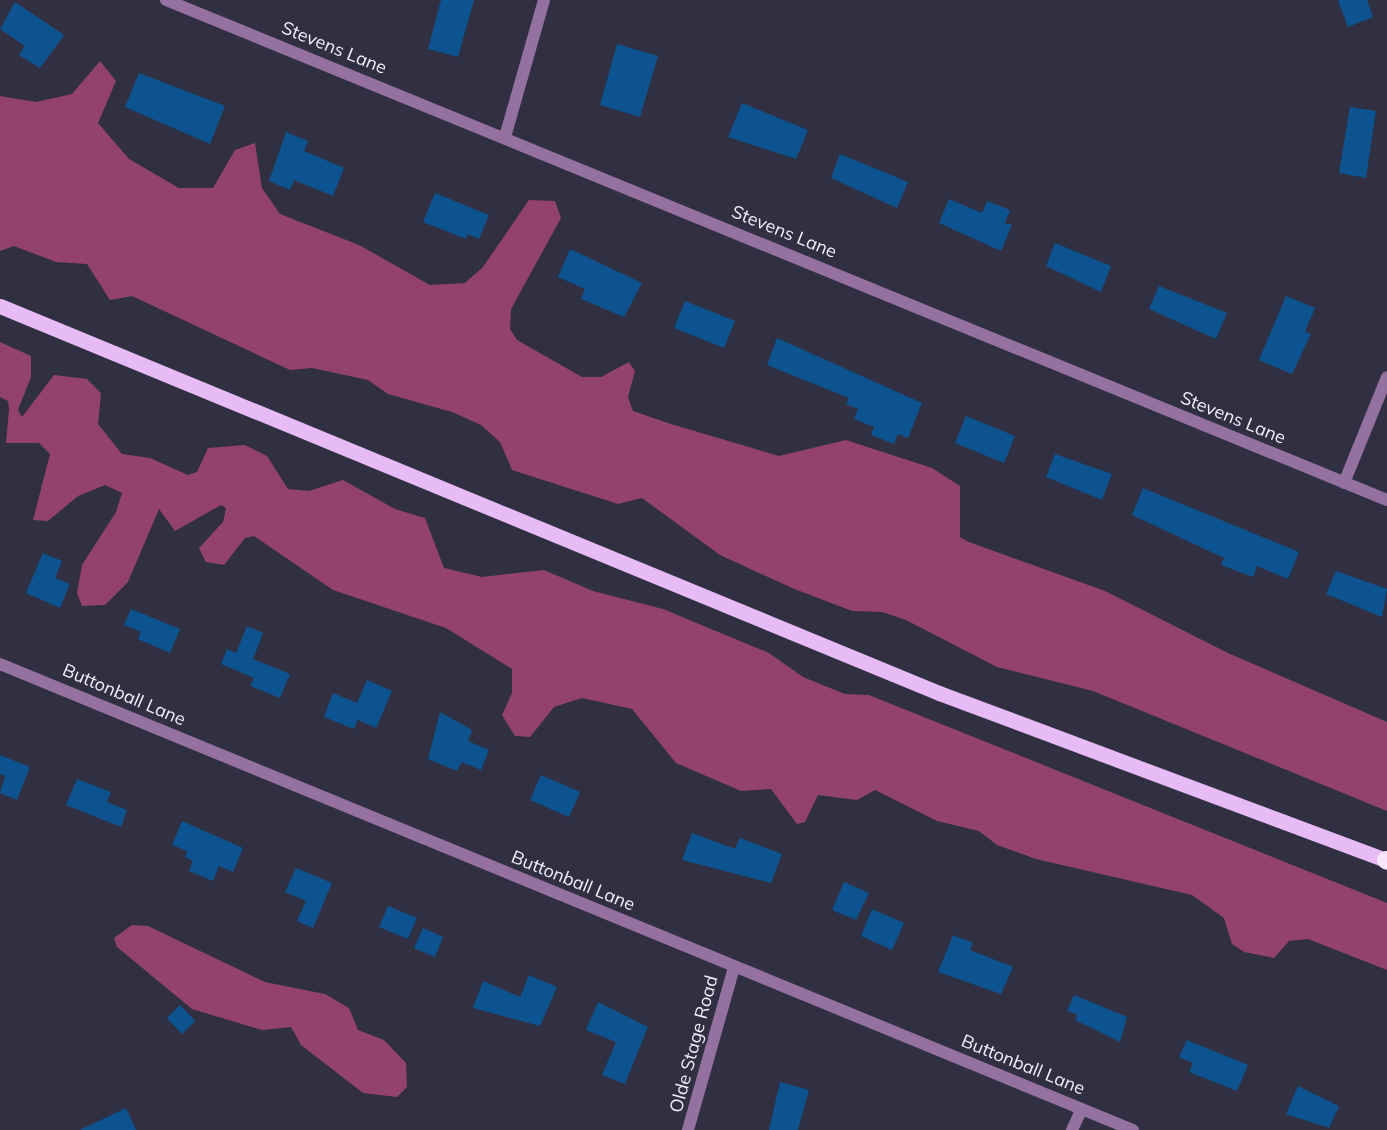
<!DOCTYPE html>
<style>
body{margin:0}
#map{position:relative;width:1387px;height:1130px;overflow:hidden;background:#303042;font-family:Mulish,sans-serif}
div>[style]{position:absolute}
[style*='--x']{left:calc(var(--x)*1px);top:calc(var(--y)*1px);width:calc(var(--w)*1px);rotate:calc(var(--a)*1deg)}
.forest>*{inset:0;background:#93426c}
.building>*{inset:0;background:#0c5390}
.minor>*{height:12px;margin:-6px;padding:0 6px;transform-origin:6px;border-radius:6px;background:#9471a0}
.primary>*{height:15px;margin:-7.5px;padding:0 7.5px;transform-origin:7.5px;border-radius:7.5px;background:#e7bcf6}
.motorway>*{height:18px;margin:-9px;padding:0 9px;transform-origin:9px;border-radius:9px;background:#f7e6fd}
span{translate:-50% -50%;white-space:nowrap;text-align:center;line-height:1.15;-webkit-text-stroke:5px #303042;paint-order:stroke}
.street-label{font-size:18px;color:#efeffb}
</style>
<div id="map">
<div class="forest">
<div style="clip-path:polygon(100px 61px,116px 81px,98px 123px,129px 159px,179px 188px,213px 188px,235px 150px,255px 143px,262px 188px,280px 214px,359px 245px,430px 285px,465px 283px,483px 267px,529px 200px,555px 201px,561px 218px,511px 309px,510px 329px,517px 340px,582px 377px,601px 377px,629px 362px,635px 371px,628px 397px,633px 411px,671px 424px,779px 456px,846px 440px,932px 468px,960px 486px,960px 537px,969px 542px,1105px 591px,1228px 653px,1387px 722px,1387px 811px,1093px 691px,997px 667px,906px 620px,882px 612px,852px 611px,792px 588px,720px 555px,642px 498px,618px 504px,512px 470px,500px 442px,481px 425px,452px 412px,388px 394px,368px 380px,312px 368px,290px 370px,132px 296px,110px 300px,87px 264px,56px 262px,14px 246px,0 251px,0 96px,36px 102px,72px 94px)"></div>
<div style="clip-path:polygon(0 342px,31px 356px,31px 377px,18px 410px,22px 417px,54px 375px,87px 379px,101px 393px,98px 424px,122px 454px,150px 458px,188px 475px,197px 472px,208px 448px,245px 445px,267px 456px,288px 489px,309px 491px,343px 480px,395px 509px,425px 518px,444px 568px,482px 577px,544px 570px,593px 591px,663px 609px,769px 653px,803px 677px,845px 694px,869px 695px,1387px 903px,1387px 970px,1308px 939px,1289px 941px,1274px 958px,1244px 952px,1232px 944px,1224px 918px,1192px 895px,1036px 859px,997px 845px,979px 831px,937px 821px,875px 790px,857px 800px,818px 795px,805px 822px,797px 824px,771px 789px,741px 791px,676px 763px,632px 709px,582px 698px,554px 707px,530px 737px,515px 736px,502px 715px,512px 693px,512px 669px,446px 628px,333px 590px,254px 536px,245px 538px,224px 565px,206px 562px,199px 548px,223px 522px,226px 508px,221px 505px,175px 531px,159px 509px,128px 582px,105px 605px,82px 606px,77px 593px,82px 565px,116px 512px,122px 493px,105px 485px,78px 496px,48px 521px,33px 520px,50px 454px,39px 443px,6px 443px,9px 409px,8px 401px,0 397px)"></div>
<div style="clip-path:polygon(132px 925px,148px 926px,265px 982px,325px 994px,349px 1008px,358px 1030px,384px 1040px,406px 1063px,407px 1087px,397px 1097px,363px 1093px,301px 1045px,291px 1027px,262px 1030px,192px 1009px,117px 947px,114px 938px)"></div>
</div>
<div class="building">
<div style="clip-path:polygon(441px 0,474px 0,458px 57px,428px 49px)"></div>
<div style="clip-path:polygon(1338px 0,1367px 0,1373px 17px,1348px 27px)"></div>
<div style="clip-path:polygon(15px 2px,64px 35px,40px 68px,19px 55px,25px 46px,0 29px)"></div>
<div style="clip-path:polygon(617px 44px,658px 56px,640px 117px,600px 105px)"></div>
<div style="clip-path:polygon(139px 73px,225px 106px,210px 144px,125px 107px)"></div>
<div style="clip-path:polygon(742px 103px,808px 130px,796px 159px,728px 137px)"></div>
<div style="clip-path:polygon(1350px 107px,1376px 111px,1366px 178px,1339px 173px)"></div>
<div style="clip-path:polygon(286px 132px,308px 141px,304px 151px,344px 168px,333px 196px,294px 180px,290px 190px,269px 181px)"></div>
<div style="clip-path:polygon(840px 154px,908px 182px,897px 208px,831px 178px)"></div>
<div style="clip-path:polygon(435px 193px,489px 215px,479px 239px,468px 234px,466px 239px,423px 222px)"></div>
<div style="clip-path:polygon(949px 199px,982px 213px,987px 201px,1010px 210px,1005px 223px,1012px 225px,1001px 251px,939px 223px)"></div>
<div style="clip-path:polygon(1055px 243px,1111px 266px,1101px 292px,1046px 266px)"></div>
<div style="clip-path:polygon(570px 249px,642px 283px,624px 317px,581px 299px,585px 289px,558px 277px)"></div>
<div style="clip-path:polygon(1159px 286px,1227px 313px,1216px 339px,1149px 309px)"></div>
<div style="clip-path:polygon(1286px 296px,1315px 308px,1305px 332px,1311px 334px,1292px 374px,1259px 360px)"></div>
<div style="clip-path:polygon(685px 301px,735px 321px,724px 348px,674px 328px)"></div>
<div style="clip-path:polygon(777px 338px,922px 403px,908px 438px,898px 434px,894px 444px,871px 435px,874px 427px,854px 419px,858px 409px,846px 404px,849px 398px,767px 365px)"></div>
<div style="clip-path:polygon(966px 416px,1015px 436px,1004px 463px,955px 443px)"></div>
<div style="clip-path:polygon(1055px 454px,1112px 474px,1102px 500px,1046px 477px)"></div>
<div style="clip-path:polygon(1143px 488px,1299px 552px,1288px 579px,1257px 566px,1253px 577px,1221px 565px,1224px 558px,1132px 515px)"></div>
<div style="clip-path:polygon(43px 553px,62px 561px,55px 578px,70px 584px,60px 608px,26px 593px)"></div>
<div style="clip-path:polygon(1336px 571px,1387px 589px,1382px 617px,1326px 594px)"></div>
<div style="clip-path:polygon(131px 609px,180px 629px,170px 653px,138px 639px,141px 632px,124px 625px)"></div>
<div style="clip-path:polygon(247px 626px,263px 633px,253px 659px,290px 674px,280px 698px,250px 686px,254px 678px,221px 664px,227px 649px,236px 653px)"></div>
<div style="clip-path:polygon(367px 680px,392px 691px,376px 728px,358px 720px,354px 729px,324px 717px,333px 693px,357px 703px)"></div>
<div style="clip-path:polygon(440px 712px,472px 730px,468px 741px,489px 750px,481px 770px,462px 762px,457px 771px,428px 759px)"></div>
<div style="clip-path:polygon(0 755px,30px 767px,17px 800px,0 793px,5px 776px,0 774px)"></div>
<div style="clip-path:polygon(541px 775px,580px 792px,569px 817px,530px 800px)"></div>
<div style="clip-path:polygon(77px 779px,111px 792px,107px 802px,127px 810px,121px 827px,66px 805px)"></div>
<div style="clip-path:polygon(182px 821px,243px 848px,233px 872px,219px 866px,213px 881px,189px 871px,193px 861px,185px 857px,187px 851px,172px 845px)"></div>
<div style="clip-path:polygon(692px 833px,735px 849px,740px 838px,782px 854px,771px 883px,682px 860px)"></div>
<div style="clip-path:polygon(296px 868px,332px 883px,313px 928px,297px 921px,306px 901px,285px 892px)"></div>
<div style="clip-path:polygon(844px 882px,869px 893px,856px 920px,832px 910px)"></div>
<div style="clip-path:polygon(388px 906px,417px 918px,408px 939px,379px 927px)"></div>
<div style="clip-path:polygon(872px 909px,904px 923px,892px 950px,861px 936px)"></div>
<div style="clip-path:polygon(423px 928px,443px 937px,435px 957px,414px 948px)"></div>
<div style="clip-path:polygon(953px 935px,973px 943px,970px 950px,1013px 967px,1001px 994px,938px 972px)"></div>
<div style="clip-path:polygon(529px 975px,557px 987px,540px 1026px,473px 1008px,483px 981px,520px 997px)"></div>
<div style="clip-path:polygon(1074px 995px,1127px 1017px,1120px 1042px,1075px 1020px,1078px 1015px,1067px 1011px)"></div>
<div style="clip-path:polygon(598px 1002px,648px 1027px,625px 1084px,602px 1075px,616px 1042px,586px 1030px)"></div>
<div style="clip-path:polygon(180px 1005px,195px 1021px,182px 1034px,167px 1018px)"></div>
<div style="clip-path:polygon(1187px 1040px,1248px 1065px,1237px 1091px,1189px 1072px,1193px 1063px,1179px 1057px)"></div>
<div style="clip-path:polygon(780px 1082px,809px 1090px,798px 1130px,769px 1130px)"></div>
<div style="clip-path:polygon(1298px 1086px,1339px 1106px,1329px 1128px,1286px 1114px)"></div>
<div style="clip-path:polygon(126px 1108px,136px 1130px,80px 1130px)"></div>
</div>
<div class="minor">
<div style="--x:166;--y:0;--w:1319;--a:22.27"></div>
<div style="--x:505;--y:137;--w:142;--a:-74.1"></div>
<div style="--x:1344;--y:483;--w:114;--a:-67.9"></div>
<div style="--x:0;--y:664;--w:1225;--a:22.36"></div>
<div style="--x:688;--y:1130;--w:169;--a:-74.2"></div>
<div style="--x:1072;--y:1130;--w:23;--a:-65"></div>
</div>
<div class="primary">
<div style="--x:0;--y:306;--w:1016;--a:22.4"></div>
<div style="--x:939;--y:693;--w:477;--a:20.5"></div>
</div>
<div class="motorway">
<div style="--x:1386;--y:860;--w:1;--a:45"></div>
</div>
<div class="street-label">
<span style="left:334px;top:48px;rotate:22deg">Stevens Lane</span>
<span style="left:784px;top:232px;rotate:22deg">Stevens Lane</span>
<span style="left:1233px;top:418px;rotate:22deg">Stevens Lane</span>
<span style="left:124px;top:695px;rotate:23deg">Buttonball Lane</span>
<span style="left:573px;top:881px;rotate:22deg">Buttonball Lane</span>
<span style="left:694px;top:1044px;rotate:-75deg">Olde Stage Road</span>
<span style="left:1023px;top:1065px;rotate:22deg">Buttonball Lane</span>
</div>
</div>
